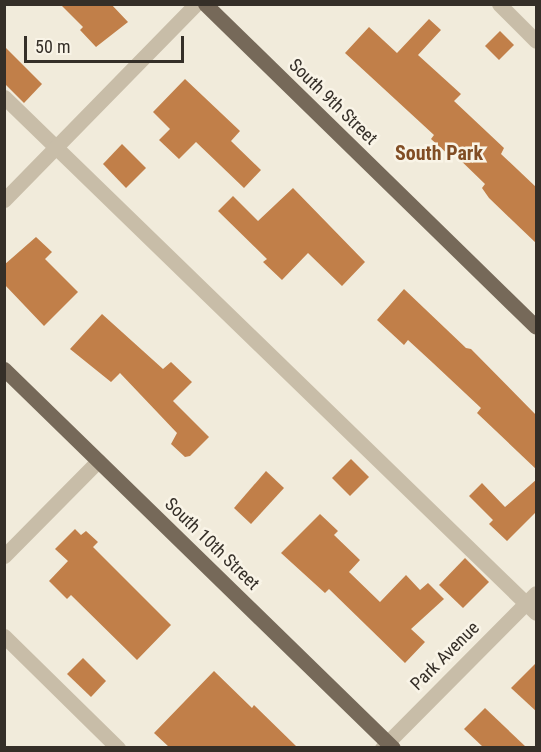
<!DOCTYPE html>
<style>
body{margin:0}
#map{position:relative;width:541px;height:752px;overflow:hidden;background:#f1ebdb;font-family:"Roboto Condensed",sans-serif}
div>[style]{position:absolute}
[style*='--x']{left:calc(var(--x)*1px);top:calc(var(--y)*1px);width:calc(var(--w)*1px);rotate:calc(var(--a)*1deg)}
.building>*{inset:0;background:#c17f49}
.minor>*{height:15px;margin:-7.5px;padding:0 7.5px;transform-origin:7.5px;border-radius:7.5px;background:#c8bda8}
.major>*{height:15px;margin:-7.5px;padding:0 7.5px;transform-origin:7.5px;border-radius:7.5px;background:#766959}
span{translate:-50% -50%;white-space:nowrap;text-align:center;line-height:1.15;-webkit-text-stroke:5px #f9f4e7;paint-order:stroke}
.street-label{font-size:18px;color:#352f28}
.neighbourhood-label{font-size:20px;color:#814d24;font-weight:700}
.frame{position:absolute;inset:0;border:6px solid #352f28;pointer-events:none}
.scale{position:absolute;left:24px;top:36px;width:160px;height:27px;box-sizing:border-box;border:3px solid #352f28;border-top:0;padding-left:8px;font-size:18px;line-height:21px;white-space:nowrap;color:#352f28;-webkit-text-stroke:4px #f9f4e7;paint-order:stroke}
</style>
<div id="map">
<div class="building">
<div style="clip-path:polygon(60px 4px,111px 4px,128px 22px,96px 47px,80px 30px,83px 27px)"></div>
<div style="clip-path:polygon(429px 19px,441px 30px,418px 55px,461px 94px,454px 101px,504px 148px,501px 154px,537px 188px,537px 244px,489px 198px,482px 188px,485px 184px,453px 153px,450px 156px,431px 139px,434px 135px,345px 53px,369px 27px,397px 53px)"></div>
<div style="clip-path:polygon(500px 31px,514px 45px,499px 60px,485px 46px)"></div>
<div style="clip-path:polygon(4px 46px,42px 84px,24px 103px,4px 83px)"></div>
<div style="clip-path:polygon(185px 79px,240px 131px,231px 141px,261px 170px,244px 188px,196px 142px,179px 159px,159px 140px,170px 129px,153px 112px)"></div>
<div style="clip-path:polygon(122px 144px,146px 168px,126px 188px,103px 164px)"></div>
<div style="clip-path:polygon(293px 188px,365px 262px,342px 286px,308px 253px,282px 280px,263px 262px,267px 259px,218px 211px,233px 196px,258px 221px)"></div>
<div style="clip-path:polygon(36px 237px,52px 252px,45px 259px,78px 292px,44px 326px,4px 284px,4px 265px)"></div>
<div style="clip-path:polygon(404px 289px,466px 348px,471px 349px,537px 416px,537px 470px,477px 413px,481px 408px,433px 363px,408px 340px,404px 345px,377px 320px)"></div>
<div style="clip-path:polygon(102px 314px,163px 369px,171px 362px,192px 382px,173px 401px,209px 437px,190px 456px,185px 457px,171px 444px,177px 433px,120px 373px,111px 382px,70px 349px)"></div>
<div style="clip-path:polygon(351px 459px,369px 477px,350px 496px,332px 478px)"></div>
<div style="clip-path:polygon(266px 471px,284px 488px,251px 524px,234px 508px)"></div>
<div style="clip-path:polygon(537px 479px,537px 511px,507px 541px,489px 524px,493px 520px,469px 496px,482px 483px,505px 507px)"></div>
<div style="clip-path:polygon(320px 514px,338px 531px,334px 535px,360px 560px,349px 572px,380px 602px,406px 575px,420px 590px,428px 583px,444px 599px,411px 629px,425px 642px,405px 663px,329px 589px,325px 593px,281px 553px)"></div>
<div style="clip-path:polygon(75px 529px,81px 535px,86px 531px,98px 542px,93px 547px,171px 625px,137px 660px,71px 595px,67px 599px,49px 581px,68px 561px,55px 549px)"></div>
<div style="clip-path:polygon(465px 558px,489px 582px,463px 608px,439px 585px)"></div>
<div style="clip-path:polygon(83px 658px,106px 681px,91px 697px,67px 674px)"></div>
<div style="clip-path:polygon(537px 662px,537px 712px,511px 688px)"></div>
<div style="clip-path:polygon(214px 671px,252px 708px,254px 705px,297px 747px,169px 747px,154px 733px)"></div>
<div style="clip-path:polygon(485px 708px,526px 747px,483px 747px,464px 729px)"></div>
</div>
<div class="minor">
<div style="--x:499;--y:4;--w:52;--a:45"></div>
<div style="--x:4;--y:97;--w:741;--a:44.13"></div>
<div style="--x:4;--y:200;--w:274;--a:-45.6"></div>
<div style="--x:4;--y:556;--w:134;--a:-45.3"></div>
<div style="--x:4;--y:636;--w:160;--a:44.5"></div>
<div style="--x:382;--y:748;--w:218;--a:-45.2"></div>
</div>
<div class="major">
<div style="--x:205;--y:4;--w:462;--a:44.3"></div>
<div style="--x:4;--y:369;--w:543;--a:44.25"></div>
</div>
<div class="street-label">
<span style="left:333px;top:102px;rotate:44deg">South 9th Street</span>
<span style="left:212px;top:544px;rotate:44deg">South 10th Street</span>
<span style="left:445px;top:656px;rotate:-45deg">Park Avenue</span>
</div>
<div class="neighbourhood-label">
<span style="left:439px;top:153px">South Park</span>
</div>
<div class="frame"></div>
<div class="scale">50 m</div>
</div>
